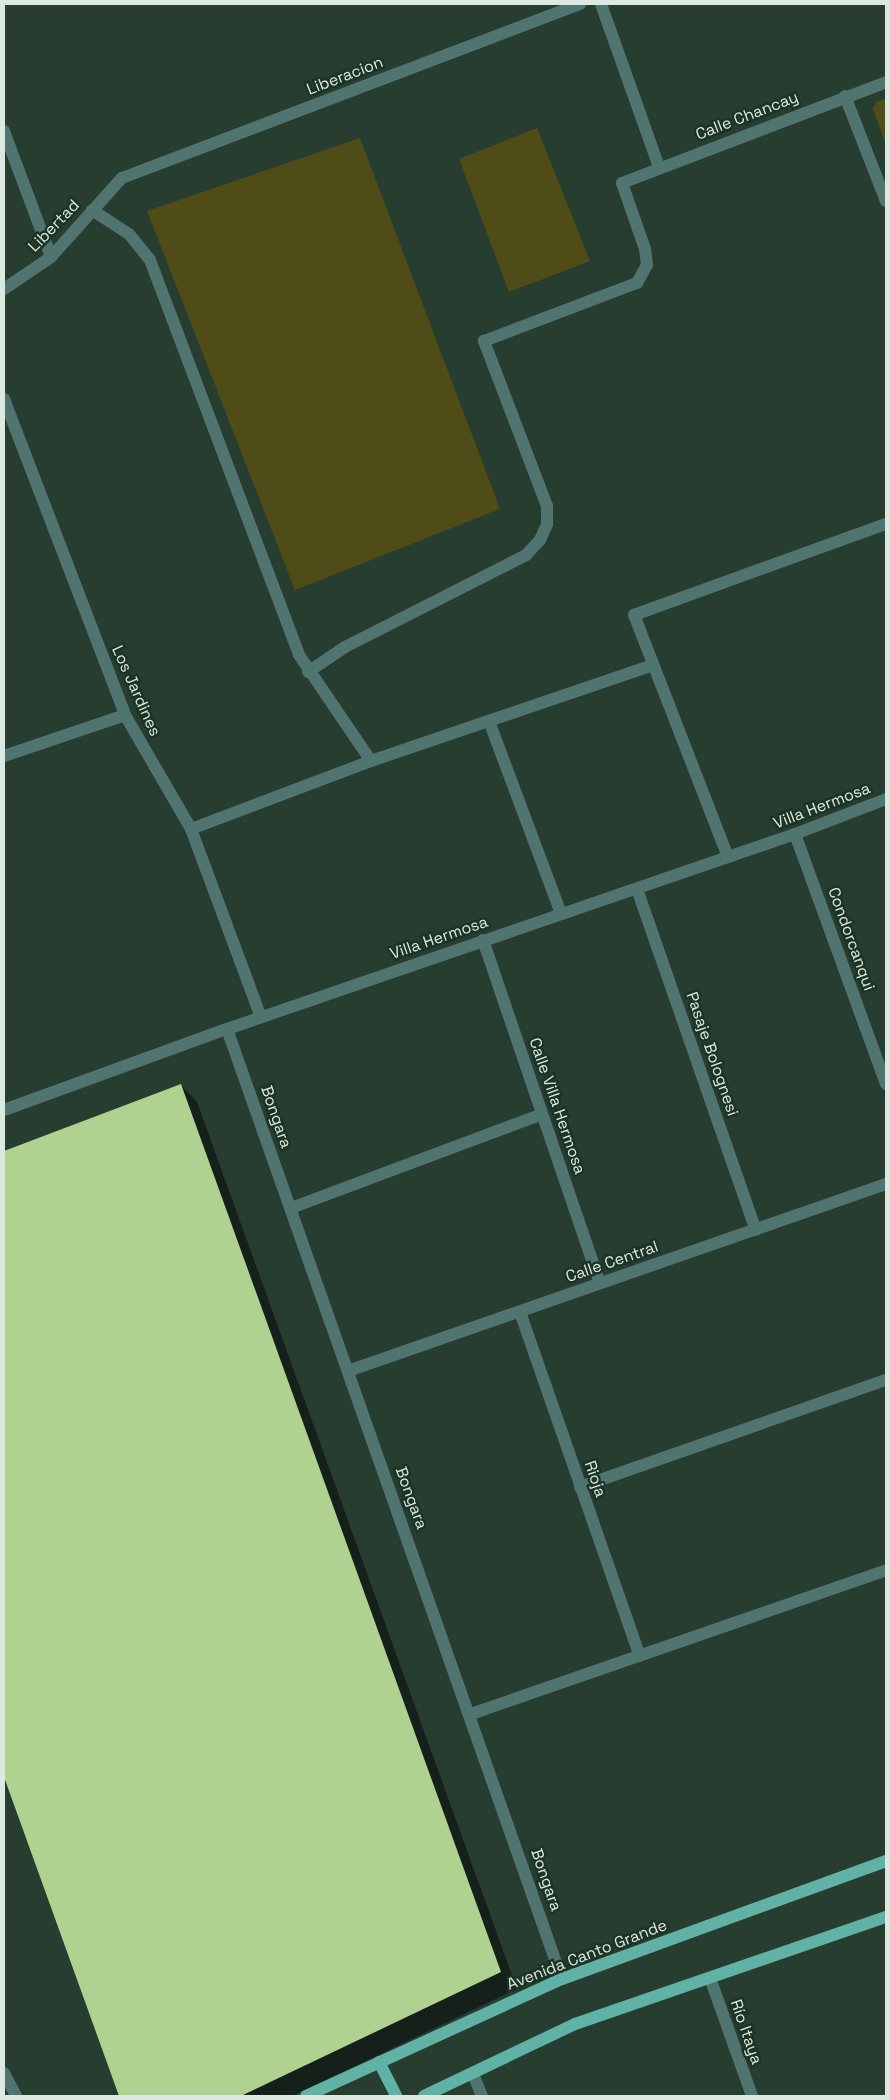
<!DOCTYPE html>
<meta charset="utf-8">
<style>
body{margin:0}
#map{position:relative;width:890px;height:2100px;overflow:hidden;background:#273d30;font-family:"Space Grotesk",sans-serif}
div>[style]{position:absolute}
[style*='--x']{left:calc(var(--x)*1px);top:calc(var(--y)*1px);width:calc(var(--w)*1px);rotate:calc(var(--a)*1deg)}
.green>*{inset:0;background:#504c17}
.shadow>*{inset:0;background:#0007}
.building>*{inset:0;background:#afd290}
.minor>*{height:12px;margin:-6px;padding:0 6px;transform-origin:6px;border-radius:6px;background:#507570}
.major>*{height:12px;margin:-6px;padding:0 6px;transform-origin:6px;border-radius:6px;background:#60b2a7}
span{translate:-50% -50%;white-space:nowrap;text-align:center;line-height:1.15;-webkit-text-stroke:5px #1d3326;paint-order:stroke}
.street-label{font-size:16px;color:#dce9e0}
.frame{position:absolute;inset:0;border:5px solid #dce9e0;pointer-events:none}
</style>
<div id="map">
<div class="green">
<div style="clip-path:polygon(886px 98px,886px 145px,873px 109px,876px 102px)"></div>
<div style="clip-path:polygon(537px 128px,590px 261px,509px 292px,459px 159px)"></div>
<div style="clip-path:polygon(360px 138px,500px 509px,295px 590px,147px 211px)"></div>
</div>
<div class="shadow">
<div style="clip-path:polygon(181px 1085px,197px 1102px,517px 1989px,292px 2096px,122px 2096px,4px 1772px,4px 1152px)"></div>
</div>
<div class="building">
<div style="clip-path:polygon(181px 1084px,501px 1972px,241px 2096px,119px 2096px,4px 1777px,4px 1151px)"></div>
</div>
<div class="minor">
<div style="--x:601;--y:4;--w:173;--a:70.4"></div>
<div style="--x:845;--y:96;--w:113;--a:68.7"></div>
<div style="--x:4;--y:131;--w:134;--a:69.5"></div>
<div style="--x:92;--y:210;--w:44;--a:33"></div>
<div style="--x:129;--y:234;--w:33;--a:51"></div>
<div style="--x:150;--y:260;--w:422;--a:69.3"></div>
<div style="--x:299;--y:655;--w:128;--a:55.8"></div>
<div style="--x:4;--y:289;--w:57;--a:-34.2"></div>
<div style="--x:51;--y:257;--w:106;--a:-48.1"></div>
<div style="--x:122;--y:178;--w:490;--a:-20.8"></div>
<div style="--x:4;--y:399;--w:338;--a:69"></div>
<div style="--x:125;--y:715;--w:132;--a:59.9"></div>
<div style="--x:191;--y:829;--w:201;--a:69.6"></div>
<div style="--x:308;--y:672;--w:45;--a:-34"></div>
<div style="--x:345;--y:647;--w:203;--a:-26.9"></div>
<div style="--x:526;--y:555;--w:21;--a:-47"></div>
<div style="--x:540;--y:540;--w:17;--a:-66"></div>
<div style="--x:547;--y:524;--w:18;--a:-90"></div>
<div style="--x:547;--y:506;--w:177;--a:-110.9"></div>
<div style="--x:484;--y:341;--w:164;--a:-20.8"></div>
<div style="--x:637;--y:283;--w:21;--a:-61"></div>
<div style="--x:647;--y:265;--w:16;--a:-97"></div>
<div style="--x:645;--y:249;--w:70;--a:-109.2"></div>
<div style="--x:622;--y:183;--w:283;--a:-20.9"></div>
<div style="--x:489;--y:721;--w:206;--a:69.5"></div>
<div style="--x:4;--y:756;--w:128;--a:-18.7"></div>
<div style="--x:191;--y:829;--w:192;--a:-20.7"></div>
<div style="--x:371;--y:761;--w:298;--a:-18.8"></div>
<div style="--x:795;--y:834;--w:266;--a:70"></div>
<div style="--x:728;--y:857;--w:260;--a:-111.2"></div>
<div style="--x:634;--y:615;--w:268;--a:-19.9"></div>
<div style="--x:637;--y:889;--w:361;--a:70.8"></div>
<div style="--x:483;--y:940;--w:362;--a:71.2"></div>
<div style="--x:227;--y:1029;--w:1007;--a:70.58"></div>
<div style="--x:4;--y:1110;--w:237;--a:-20"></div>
<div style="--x:227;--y:1029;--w:601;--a:-18.95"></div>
<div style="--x:795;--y:834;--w:97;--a:-21"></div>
<div style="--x:291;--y:1208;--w:268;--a:-20.5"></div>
<div style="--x:520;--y:1312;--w:364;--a:70.8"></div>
<div style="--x:348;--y:1371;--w:570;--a:-19.17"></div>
<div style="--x:580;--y:1487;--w:324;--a:-19.3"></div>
<div style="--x:471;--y:1714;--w:439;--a:-19.1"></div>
<div style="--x:710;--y:1978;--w:125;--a:70.4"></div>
<div style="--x:4;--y:2073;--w:26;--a:62"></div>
<div style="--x:473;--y:2074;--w:24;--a:68"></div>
</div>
<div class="major">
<div style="--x:379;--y:2062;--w:38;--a:63"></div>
<div style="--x:306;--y:2096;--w:281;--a:-24.6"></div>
<div style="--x:562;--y:1979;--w:345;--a:-20"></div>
<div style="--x:424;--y:2096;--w:167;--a:-25.5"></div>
<div style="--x:575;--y:2024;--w:329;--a:-19"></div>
</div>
<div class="street-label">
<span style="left:345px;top:76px;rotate:-21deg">Liberacion</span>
<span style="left:747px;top:116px;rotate:-21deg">Calle Chancay</span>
<span style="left:54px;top:226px;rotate:-46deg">Libertad</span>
<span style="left:136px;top:691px;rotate:66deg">Los Jardines</span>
<span style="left:822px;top:806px;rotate:-21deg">Villa Hermosa</span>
<span style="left:439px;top:938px;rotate:-19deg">Villa Hermosa</span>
<span style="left:851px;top:939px;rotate:70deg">Condorcanqui</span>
<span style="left:712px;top:1054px;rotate:71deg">Pasaje Bolognesi</span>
<span style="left:557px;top:1106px;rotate:71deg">Calle Villa Hermosa</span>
<span style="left:276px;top:1117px;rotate:71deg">Bongara</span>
<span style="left:612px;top:1262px;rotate:-19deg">Calle Central</span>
<span style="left:595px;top:1479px;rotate:71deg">Rioja</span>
<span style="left:411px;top:1498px;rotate:70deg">Bongara</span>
<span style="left:546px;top:1880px;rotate:71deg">Bongara</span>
<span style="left:587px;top:1955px;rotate:-21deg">Avenida Canto Grande</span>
<span style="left:746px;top:2032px;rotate:71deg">Río Itaya</span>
</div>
<div class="frame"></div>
</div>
